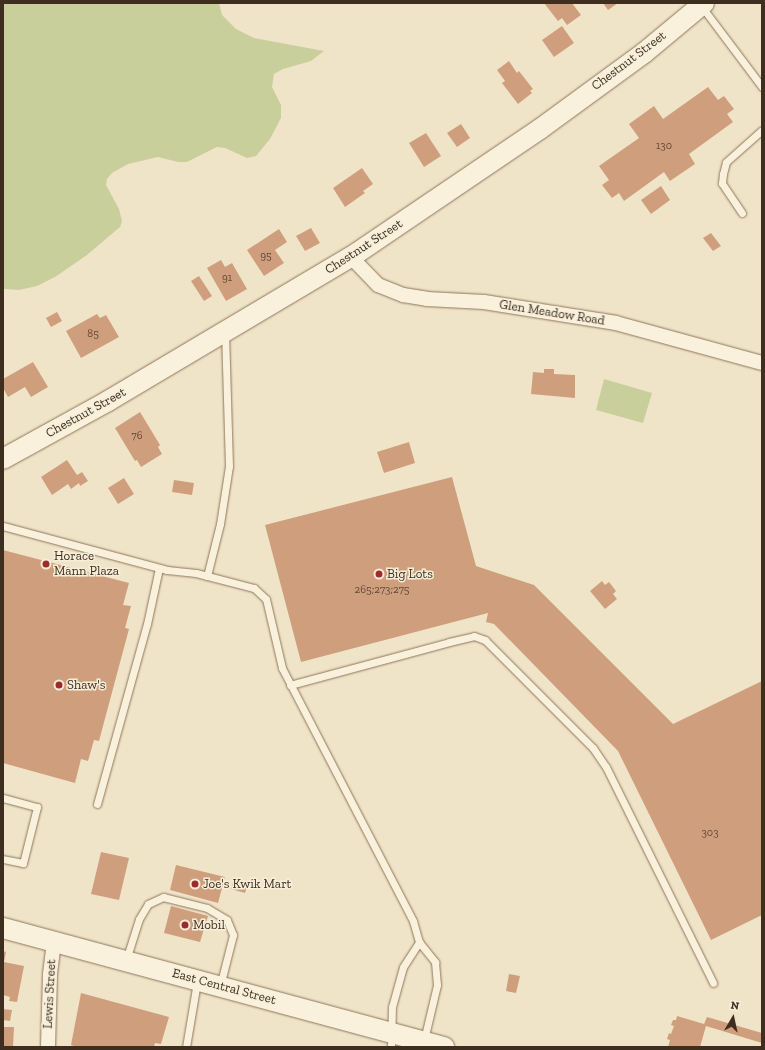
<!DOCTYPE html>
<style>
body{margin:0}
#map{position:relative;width:765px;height:1050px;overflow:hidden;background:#f0e4c8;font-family:"Zilla Slab",serif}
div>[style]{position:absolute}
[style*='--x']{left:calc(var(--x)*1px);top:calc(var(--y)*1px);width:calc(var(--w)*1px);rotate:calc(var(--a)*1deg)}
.green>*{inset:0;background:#c9cf9b}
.building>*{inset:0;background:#cf9f7d}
.roads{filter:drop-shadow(0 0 1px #8d765c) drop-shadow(0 0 1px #8d765c)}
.lane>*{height:7px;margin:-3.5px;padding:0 3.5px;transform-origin:3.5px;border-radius:3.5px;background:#faf1dc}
.street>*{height:14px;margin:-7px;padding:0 7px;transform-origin:7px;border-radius:7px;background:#faf1dc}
.secondary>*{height:20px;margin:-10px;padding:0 10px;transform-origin:10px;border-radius:10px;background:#faf1dc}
.dots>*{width:11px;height:11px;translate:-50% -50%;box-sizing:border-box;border:2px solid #f7eed8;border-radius:50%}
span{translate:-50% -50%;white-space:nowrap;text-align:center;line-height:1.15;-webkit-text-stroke:3px #f7eed8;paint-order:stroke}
.number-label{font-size:11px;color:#624a37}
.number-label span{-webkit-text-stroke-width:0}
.street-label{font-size:13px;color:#3d2e20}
.poi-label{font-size:13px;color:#3d2e20}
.left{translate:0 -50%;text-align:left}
.frame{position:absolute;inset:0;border:4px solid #3d2e20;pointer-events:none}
.north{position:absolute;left:713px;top:998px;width:40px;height:40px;-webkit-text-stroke:3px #f7eed8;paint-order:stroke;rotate:9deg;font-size:11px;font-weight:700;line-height:16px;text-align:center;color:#3d2e20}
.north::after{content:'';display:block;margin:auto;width:14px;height:18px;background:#3d2e20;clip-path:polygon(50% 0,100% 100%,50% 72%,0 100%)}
</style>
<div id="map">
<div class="green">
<div style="clip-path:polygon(3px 3px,219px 3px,222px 15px,236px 29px,254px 38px,324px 51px,311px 61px,283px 69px,274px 74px,272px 87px,281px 105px,281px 118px,270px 139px,256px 156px,247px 158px,225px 148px,217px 147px,187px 162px,178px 162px,158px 157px,128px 164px,112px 173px,107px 179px,106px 185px,119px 209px,122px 221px,120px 227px,87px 255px,55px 277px,37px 286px,19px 290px,5px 289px,3px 288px)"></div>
<div style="clip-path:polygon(604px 379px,652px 393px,643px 423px,596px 410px)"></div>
</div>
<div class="building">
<div style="clip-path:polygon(544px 3px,572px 3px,581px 15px,567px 25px,562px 18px,558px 21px)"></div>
<div style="clip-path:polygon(603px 3px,618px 3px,608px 10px)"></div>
<div style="clip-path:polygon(562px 26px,574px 43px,554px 57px,542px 40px)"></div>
<div style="clip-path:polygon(509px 61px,517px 73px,519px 71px,533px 89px,530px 91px,532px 93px,518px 104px,502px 83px,505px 81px,497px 70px)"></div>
<div style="clip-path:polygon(708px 87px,718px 100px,724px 96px,734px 109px,727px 114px,733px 122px,689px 154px,695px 164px,670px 181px,664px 172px,624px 201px,619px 193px,612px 198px,602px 185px,609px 180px,599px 166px,639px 138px,629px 124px,654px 106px,663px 119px)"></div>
<div style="clip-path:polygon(461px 124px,470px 138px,457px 147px,447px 133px)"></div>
<div style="clip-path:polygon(426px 133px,441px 156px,424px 167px,409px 143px)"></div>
<div style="clip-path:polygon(362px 168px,373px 184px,363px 191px,365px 193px,345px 207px,333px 188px)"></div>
<div style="clip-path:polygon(661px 186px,670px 200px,651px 214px,641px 200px)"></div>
<div style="clip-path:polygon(311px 228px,320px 243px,305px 251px,296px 236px)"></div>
<div style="clip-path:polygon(279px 229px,287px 242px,275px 250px,284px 263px,264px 276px,247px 250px)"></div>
<div style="clip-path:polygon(711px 233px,721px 246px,713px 251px,703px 238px)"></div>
<div style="clip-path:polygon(221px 260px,225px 267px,232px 263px,247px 289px,226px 301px,207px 268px)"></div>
<div style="clip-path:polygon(199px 276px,212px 296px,204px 301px,191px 281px)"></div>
<div style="clip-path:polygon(57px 312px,62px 321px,51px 327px,46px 318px)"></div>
<div style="clip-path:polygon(97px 314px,100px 318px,106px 315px,119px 337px,81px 358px,66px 331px)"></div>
<div style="clip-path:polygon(33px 362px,48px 387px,31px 397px,25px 387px,8px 397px,3px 388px,3px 379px)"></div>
<div style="clip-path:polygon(544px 369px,554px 369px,554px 374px,575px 375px,575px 398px,531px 394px,533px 372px,544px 373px)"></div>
<div style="clip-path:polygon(140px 412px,160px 445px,158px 447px,162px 454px,141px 467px,137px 460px,135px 461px,115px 428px)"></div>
<div style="clip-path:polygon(409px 442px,415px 463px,384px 473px,377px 452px)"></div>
<div style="clip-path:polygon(67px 460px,77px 475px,82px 472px,88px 481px,80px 486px,79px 483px,71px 489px,68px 484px,52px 495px,41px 477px)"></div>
<div style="clip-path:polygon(452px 477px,476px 566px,534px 585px,673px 724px,762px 681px,762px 915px,711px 940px,618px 751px,494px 624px,486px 622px,488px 613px,301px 662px,265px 525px)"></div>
<div style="clip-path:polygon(124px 478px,134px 494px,118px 504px,108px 488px)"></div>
<div style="clip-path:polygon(174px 480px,194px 483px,192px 495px,172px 492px)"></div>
<div style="clip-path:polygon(3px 550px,129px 583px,123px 605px,131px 606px,125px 628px,129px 629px,99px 741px,94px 740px,88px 761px,81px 759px,75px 783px,3px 763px)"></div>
<div style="clip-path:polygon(602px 581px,605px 585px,609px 582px,616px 591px,613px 594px,617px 599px,605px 609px,590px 591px)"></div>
<div style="clip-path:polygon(101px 852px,129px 858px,119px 900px,91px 894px)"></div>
<div style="clip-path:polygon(176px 865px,225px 877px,218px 903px,170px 890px)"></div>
<div style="clip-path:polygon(234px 879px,248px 883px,245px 893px,231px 889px)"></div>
<div style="clip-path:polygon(171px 906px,208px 916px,200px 942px,164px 933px)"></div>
<div style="clip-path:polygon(3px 951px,6px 952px,4px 962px,24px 966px,17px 1002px,9px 1001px,10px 997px,3px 995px)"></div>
<div style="clip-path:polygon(509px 974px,520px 976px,516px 993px,506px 991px)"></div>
<div style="clip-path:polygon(81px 993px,169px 1017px,161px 1044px,155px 1043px,154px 1047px,77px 1047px,71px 1045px)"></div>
<div style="clip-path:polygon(3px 1009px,12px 1010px,10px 1021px,3px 1020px)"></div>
<div style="clip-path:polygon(677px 1016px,704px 1024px,707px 1017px,762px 1033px,762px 1043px,706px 1026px,700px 1047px,668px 1047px,670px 1040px,667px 1039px,669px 1033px,671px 1034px,674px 1026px,671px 1025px,673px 1020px,676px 1020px)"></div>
<div style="clip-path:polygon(3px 1027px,14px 1027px,13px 1047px,3px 1047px)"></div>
</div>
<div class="roads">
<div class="lane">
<div style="--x:702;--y:7;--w:100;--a:53.1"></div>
<div style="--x:742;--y:213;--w:36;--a:-124"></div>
<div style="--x:722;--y:183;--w:9;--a:-84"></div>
<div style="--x:723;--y:174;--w:12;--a:-76"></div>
<div style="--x:726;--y:162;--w:48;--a:-41.6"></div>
<div style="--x:3;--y:526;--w:170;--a:15"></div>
<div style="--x:167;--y:570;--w:29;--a:6"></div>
<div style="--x:196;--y:573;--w:60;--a:14.5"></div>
<div style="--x:254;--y:588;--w:16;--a:43"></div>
<div style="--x:266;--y:599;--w:71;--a:76.9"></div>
<div style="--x:282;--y:668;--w:285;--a:62.6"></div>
<div style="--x:413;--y:921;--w:22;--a:74"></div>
<div style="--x:419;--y:942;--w:26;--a:51"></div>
<div style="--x:435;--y:962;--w:23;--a:85"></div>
<div style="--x:437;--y:985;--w:57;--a:103.3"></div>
<div style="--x:207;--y:576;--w:54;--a:-76"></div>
<div style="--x:220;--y:524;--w:59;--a:-81.2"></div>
<div style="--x:229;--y:466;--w:132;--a:-91.7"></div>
<div style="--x:290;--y:685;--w:165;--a:-15.1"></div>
<div style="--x:449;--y:642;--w:26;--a:-13"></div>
<div style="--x:474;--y:636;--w:12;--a:20"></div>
<div style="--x:485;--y:640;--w:153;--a:45"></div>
<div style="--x:593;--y:748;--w:23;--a:56"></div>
<div style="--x:606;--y:767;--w:241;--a:63.6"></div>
<div style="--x:3;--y:798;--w:35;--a:15"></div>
<div style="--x:37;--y:807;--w:58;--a:104"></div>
<div style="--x:23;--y:863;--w:20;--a:-169"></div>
<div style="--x:97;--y:804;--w:187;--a:-74.5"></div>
<div style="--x:147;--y:624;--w:57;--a:-77.9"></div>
<div style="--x:126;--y:960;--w:43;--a:-72.4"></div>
<div style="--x:139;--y:919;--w:17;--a:-59"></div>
<div style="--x:148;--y:904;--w:17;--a:-25"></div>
<div style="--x:163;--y:897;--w:45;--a:14"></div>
<div style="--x:207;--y:908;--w:23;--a:31"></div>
<div style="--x:227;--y:920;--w:16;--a:68"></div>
<div style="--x:233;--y:935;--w:53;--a:104.3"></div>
<div style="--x:186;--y:1047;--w:66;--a:-80.4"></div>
<div style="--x:391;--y:1047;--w:40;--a:-88.6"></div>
<div style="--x:392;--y:1007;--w:41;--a:-74.6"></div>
<div style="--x:403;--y:967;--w:30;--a:-57"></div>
</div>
<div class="street">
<div style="--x:351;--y:257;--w:39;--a:46"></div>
<div style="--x:378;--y:285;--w:27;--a:22"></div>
<div style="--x:403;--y:295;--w:24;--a:9"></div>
<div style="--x:427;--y:299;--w:57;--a:3"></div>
<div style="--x:484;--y:302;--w:134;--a:9"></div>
<div style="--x:616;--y:323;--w:151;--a:15.3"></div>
<div style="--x:48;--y:1047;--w:73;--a:-88.4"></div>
<div style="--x:50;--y:974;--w:32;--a:-83"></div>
</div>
<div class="secondary">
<div style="--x:3;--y:459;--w:120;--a:-28.9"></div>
<div style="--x:108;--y:401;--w:282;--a:-30.7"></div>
<div style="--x:351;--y:257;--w:228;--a:-34.1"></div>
<div style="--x:540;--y:129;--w:129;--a:-36.2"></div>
<div style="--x:644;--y:53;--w:78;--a:-39.8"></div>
<div style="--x:3;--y:928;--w:457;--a:15.1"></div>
</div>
</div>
<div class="dots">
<div style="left:46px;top:564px;background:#9e2a2b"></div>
<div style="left:379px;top:574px;background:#9e2a2b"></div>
<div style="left:59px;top:685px;background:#9e2a2b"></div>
<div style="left:195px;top:884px;background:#9e2a2b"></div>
<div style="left:185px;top:925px;background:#9e2a2b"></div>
</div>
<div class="number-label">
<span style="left:664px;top:146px">130</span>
<span style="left:266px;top:256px">95</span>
<span style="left:227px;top:278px">91</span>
<span style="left:93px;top:334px">85</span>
<span style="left:137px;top:436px">76</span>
<span style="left:382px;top:590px">265;273;275</span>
<span style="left:710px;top:833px">303</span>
</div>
<div class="street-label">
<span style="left:629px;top:61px;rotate:-37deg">Chestnut Street</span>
<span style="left:364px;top:247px;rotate:-33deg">Chestnut Street</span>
<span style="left:552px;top:313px;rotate:9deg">Glen Meadow Road</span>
<span style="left:86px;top:413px;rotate:-29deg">Chestnut Street</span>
<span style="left:224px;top:987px;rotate:15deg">East Central Street</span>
<span style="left:50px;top:994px;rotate:-87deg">Lewis Street</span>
</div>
<div class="poi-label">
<span class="left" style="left:54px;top:564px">Horace<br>Mann Plaza</span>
<span class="left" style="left:387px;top:574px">Big Lots</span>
<span class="left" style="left:67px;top:685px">Shaw's</span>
<span class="left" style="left:203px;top:884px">Joe's Kwik Mart</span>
<span class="left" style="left:193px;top:925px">Mobil</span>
</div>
<div class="frame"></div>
<div class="north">N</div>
</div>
